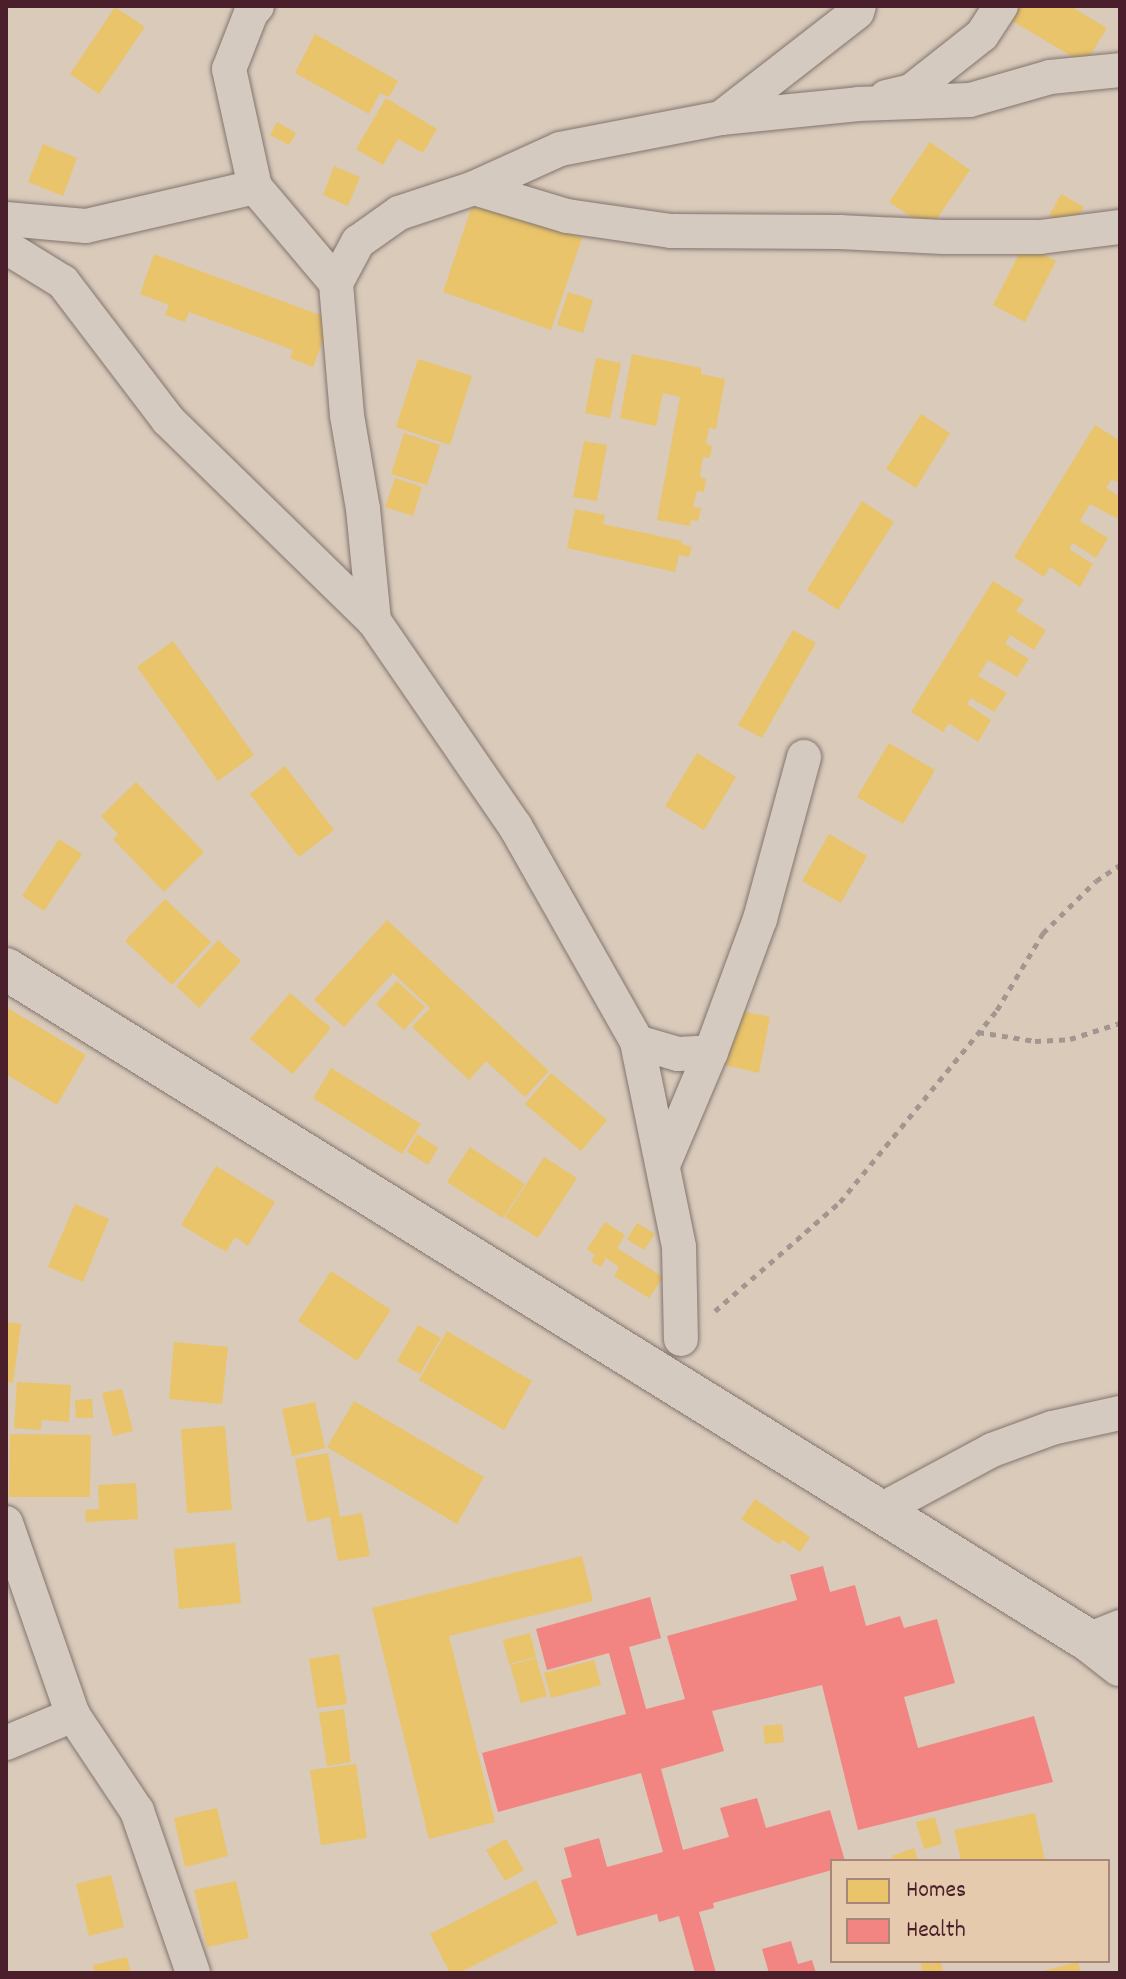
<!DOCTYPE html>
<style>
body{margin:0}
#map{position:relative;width:1126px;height:1979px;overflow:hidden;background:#d9caba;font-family:Dekko,sans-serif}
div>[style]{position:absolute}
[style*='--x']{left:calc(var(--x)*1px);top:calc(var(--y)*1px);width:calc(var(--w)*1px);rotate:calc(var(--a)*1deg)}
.homes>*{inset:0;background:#e9c46a}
.health>*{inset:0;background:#f28482}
.path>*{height:5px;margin-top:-2.5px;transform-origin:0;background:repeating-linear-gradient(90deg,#a39690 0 6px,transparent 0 12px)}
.roads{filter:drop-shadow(0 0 2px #83746f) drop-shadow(0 0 2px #83746f)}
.minor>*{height:34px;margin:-17px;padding:0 17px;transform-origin:17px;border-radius:17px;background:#d4cabf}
.tertiary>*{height:42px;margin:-21px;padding:0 21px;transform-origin:21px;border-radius:21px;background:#d4cabf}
span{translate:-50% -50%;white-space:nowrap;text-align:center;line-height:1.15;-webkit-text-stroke:8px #e6caad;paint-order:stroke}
.frame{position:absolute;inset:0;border:8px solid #4a1f2b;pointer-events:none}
.legend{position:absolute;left:830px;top:1859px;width:280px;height:104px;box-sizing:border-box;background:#e6caad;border:2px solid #a88679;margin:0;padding:10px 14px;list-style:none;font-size:24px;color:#4a1f2b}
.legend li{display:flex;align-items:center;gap:16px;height:40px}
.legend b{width:40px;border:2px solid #a88679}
</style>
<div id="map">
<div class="homes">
<div style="clip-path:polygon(1017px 6px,1070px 6px,1107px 28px,1085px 64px,1009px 19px)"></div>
<div style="clip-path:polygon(115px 7px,145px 27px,99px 94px,70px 74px)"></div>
<div style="clip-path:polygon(315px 34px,398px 81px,389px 97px,380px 93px,369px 114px,295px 73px)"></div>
<div style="clip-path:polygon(386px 98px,437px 129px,423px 153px,398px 139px,383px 165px,356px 149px)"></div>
<div style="clip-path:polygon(277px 122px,296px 133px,289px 145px,270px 135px)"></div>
<div style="clip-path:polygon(930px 142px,970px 170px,930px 229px,889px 202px)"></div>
<div style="clip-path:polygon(43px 144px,77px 158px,63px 196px,28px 182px)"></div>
<div style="clip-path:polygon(334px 166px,360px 177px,348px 206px,323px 195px)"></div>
<div style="clip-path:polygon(1061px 194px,1084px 207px,1071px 229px,1049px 216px)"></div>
<div style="clip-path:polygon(474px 200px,582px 238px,551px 330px,443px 292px)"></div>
<div style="clip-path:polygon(1024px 244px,1056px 261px,1025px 322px,993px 305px)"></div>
<div style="clip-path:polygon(154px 254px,331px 319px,313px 367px,290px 358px,293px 350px,189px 312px,185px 322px,165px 315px,169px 305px,140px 294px)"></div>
<div style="clip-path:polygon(568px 292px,593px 300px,583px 333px,557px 325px)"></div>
<div style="clip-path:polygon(632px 354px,701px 368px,701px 374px,725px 379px,716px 429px,709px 428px,706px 444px,712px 446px,710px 458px,703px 457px,700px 477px,706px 479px,704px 492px,697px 491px,693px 507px,701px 508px,698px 521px,691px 520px,690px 526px,657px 520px,680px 397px,663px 393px,656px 426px,620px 418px)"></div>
<div style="clip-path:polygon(596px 358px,621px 363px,610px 418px,585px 413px)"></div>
<div style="clip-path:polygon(418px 359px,472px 376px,450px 445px,396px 427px)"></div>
<div style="clip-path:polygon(921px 414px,950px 433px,916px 488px,886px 469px)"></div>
<div style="clip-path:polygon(1095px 425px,1120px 441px,1120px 484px,1112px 479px,1106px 488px,1120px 497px,1120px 520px,1090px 504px,1080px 521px,1108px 538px,1096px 558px,1073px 543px,1069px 549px,1093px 564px,1080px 587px,1050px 567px,1044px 577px,1014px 557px)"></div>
<div style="clip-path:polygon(404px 433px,440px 445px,427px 485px,391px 474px)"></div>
<div style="clip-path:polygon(584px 441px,607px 445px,597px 501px,573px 497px)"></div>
<div style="clip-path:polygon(395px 478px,422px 487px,413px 516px,385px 507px)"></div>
<div style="clip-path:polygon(862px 501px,894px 522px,838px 610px,807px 590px)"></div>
<div style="clip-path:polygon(575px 509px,605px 515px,603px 524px,682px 541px,682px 544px,692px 547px,689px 557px,679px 555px,675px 572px,567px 548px)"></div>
<div style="clip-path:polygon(993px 581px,1024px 600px,1016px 611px,1046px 630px,1034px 650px,1010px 635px,1005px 644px,1029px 659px,1017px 677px,988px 660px,978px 676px,1007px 693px,994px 712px,971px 698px,967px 704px,991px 720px,978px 742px,949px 723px,943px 732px,911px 712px)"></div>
<div style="clip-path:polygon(793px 630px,816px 643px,762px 738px,738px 725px)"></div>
<div style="clip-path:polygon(173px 641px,254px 755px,218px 781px,137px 667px)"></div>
<div style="clip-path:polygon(889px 743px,935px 770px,903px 824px,857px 797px)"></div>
<div style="clip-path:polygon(697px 753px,736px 777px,704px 830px,665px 806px)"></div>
<div style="clip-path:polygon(285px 766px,334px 830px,299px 857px,250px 794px)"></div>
<div style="clip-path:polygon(136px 782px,204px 852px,164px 892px,113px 839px,118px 834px,101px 816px)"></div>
<div style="clip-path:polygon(829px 834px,867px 856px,841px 903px,802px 881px)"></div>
<div style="clip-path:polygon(59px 839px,82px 854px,44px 911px,22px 896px)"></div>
<div style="clip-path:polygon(165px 899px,211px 942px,172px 985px,125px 941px)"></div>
<div style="clip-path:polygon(387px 920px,549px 1071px,525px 1097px,486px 1061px,469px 1080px,412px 1027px,430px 1008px,393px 973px,344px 1027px,314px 1000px)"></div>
<div style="clip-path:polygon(218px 940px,241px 961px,199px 1008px,176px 986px)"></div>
<div style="clip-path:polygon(397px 981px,425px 1007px,404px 1030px,376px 1004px)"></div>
<div style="clip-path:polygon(290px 993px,331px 1028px,293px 1074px,250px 1039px)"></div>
<div style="clip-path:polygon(6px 1007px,86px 1055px,57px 1105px,6px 1074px)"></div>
<div style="clip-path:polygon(737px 1010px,770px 1017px,759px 1073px,725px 1065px)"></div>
<div style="clip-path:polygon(331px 1068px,421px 1124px,402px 1154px,313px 1098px)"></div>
<div style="clip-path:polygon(551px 1073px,607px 1120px,581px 1151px,525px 1104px)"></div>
<div style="clip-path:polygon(417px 1134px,438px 1148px,428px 1165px,407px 1152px)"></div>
<div style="clip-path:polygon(470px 1147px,525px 1184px,503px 1218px,447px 1182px)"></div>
<div style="clip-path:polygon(544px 1157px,577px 1178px,538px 1238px,505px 1217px)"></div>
<div style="clip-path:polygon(216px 1166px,275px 1202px,248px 1246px,235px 1237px,226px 1252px,181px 1225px)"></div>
<div style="clip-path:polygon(75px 1204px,109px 1219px,83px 1282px,48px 1267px)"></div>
<div style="clip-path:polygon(605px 1222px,625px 1235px,617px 1248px,663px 1277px,649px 1298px,614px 1276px,619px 1267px,606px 1258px,601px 1267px,591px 1261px,595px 1255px,587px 1249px)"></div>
<div style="clip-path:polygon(637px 1223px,655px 1234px,644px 1250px,627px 1239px)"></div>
<div style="clip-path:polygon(331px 1271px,391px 1310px,357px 1361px,298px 1321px)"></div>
<div style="clip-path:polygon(6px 1322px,21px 1324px,13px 1383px,6px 1382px)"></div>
<div style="clip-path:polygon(418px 1325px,441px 1338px,420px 1374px,397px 1361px)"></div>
<div style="clip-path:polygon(447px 1331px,532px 1381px,504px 1430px,419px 1380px)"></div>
<div style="clip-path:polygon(174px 1342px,228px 1347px,222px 1404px,169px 1399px)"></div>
<div style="clip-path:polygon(17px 1382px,71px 1385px,69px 1422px,42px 1420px,41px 1430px,14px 1428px)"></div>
<div style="clip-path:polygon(122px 1389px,133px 1431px,113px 1436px,102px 1393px)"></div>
<div style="clip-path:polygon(92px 1399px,93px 1418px,76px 1418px,75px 1400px)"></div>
<div style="clip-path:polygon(354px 1401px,484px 1477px,457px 1524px,327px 1447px)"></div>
<div style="clip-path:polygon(315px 1402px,325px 1448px,292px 1456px,282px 1409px)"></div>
<div style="clip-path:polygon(225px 1426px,232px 1510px,187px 1513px,181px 1429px)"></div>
<div style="clip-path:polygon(10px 1434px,91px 1435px,90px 1497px,9px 1497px)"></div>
<div style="clip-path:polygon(328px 1453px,340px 1517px,362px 1513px,370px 1556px,338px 1561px,330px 1517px,307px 1522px,295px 1459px)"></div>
<div style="clip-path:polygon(136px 1483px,138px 1519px,86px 1522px,85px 1510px,99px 1509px,98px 1485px)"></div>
<div style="clip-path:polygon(755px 1499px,810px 1537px,800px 1552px,783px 1540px,779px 1544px,741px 1519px)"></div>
<div style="clip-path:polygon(235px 1543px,241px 1603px,179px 1609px,174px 1549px)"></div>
<div style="clip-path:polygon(582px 1556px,593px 1601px,449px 1636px,495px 1822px,429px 1839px,372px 1608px)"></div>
<div style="clip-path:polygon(530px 1633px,536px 1657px,509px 1664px,503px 1640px)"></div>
<div style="clip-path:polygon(339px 1654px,347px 1704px,317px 1708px,309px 1659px)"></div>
<div style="clip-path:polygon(536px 1658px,547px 1696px,521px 1703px,510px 1665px)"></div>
<div style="clip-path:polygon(594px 1660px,601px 1685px,551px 1698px,544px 1673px)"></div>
<div style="clip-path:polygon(344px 1709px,351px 1762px,327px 1766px,319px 1713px)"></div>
<div style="clip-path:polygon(782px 1724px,784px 1742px,765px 1744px,763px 1726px)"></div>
<div style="clip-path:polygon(356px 1764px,367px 1838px,321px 1845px,310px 1770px)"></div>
<div style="clip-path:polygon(217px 1808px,228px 1856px,185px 1867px,174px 1818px)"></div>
<div style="clip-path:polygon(1035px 1813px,1045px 1861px,961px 1861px,954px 1830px)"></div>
<div style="clip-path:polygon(935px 1817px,942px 1844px,924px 1849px,916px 1822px)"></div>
<div style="clip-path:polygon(506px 1839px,524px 1870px,505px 1881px,486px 1850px)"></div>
<div style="clip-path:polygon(914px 1848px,918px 1861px,893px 1861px,892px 1856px)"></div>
<div style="clip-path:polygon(111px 1875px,124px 1927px,89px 1936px,76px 1884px)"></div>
<div style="clip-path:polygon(536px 1880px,558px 1923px,459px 1973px,450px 1973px,430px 1934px)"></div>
<div style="clip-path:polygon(236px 1881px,249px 1938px,207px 1947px,194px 1890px)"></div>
<div style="clip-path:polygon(127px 1957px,131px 1973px,95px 1973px,93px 1965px)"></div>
<div style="clip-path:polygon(941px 1961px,943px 1973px,922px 1973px,921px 1963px)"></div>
<div style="clip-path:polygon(1078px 1962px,1081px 1973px,1039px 1973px,1039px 1972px)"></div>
</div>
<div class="health">
<div style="clip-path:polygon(823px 1566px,830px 1592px,855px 1585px,866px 1626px,900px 1616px,904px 1628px,937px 1619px,955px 1683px,904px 1697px,918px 1748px,1034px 1716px,1053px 1782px,858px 1830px,822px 1685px,712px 1711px,724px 1751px,661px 1769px,683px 1850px,729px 1837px,720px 1808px,757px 1798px,766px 1828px,830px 1810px,845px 1861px,832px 1861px,832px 1870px,713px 1903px,714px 1908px,699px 1912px,716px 1973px,695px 1973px,679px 1916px,659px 1922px,657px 1914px,577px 1936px,561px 1880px,572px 1877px,564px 1848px,599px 1838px,607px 1867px,663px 1852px,641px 1773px,498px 1812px,482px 1753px,626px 1714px,609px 1653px,547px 1670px,536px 1629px,650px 1597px,661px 1638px,629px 1647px,646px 1709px,685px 1699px,667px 1636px,797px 1600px,790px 1575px)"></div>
<div style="clip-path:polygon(791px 1941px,798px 1964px,812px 1960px,816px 1973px,769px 1973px,762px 1949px)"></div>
</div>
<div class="path">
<div style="--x:978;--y:1032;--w:58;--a:9"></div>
<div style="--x:1035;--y:1041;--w:35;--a:-3"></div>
<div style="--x:1070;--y:1039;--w:52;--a:-17.7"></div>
<div style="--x:715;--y:1311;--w:166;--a:-41.1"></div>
<div style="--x:840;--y:1202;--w:248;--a:-50.7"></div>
<div style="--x:997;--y:1010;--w:90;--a:-59.1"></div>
<div style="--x:1043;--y:933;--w:74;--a:-44.5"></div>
<div style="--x:1096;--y:881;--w:29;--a:-34"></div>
</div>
<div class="roads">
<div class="minor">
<div style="--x:257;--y:6;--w:9;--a:131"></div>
<div style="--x:251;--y:13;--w:60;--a:111.4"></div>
<div style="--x:229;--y:69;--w:121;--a:77.6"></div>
<div style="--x:255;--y:187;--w:126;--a:49.8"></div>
<div style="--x:886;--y:97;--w:26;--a:-13"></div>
<div style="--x:911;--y:91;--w:90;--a:-38.3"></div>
<div style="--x:982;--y:35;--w:35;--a:-57"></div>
<div style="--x:721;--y:118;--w:172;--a:-37.9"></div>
<div style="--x:857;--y:12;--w:6;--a:-72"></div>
<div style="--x:474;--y:188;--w:94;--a:-24.4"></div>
<div style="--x:560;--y:149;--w:164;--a:-10.9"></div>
<div style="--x:721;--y:118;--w:138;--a:-5.8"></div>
<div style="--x:858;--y:104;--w:112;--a:-2"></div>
<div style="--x:970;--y:100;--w:83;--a:-16"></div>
<div style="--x:1050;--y:77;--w:70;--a:-5.7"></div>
<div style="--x:6;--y:219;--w:80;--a:5"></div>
<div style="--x:86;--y:226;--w:173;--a:-13"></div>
<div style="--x:6;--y:247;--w:67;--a:31.6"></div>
<div style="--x:63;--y:282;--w:173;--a:52.7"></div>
<div style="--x:168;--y:420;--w:288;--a:44.3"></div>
<div style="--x:374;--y:621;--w:249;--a:55.5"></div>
<div style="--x:515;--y:826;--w:248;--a:60.5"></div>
<div style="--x:637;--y:1042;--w:209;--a:78.4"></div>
<div style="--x:679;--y:1247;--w:92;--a:88.8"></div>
<div style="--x:374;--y:621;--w:113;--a:-95.6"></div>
<div style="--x:363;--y:509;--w:95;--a:-99.7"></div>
<div style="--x:347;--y:415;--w:132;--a:-94.8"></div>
<div style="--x:336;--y:283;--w:47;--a:-61.8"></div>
<div style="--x:358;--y:242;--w:50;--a:-35.3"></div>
<div style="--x:399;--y:213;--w:79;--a:-18.4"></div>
<div style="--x:474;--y:188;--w:97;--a:16.8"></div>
<div style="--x:567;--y:216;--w:105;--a:8.2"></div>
<div style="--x:671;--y:231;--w:169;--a:0.3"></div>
<div style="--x:840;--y:232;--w:103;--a:2.8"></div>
<div style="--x:943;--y:237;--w:97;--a:0"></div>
<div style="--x:1040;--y:237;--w:81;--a:-7.1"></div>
<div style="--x:637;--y:1042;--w:43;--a:16.3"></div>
<div style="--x:678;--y:1054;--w:33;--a:-3"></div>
<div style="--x:664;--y:1163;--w:121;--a:-67.1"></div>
<div style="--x:711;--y:1052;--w:142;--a:-69.8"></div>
<div style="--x:760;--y:919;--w:168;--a:-74.8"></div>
<div style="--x:877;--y:1512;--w:131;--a:-28.3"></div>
<div style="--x:992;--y:1450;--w:64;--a:-20.1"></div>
<div style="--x:1052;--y:1428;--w:70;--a:-12.4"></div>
<div style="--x:6;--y:1523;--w:203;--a:70.8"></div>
<div style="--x:1088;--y:1640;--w:35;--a:-22"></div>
<div style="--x:6;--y:1743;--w:73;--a:-22.7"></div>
<div style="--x:73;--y:1715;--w:115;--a:56.3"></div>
<div style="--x:137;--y:1811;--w:171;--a:70.9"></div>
</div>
<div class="tertiary">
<div style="--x:6;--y:969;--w:1273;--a:31.81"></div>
<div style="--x:1088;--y:1640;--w:41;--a:38"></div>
</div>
</div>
<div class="frame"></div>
<ul class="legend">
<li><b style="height:22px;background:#e9c46a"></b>Homes</li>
<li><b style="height:22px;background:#f28482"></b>Health</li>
</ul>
</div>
